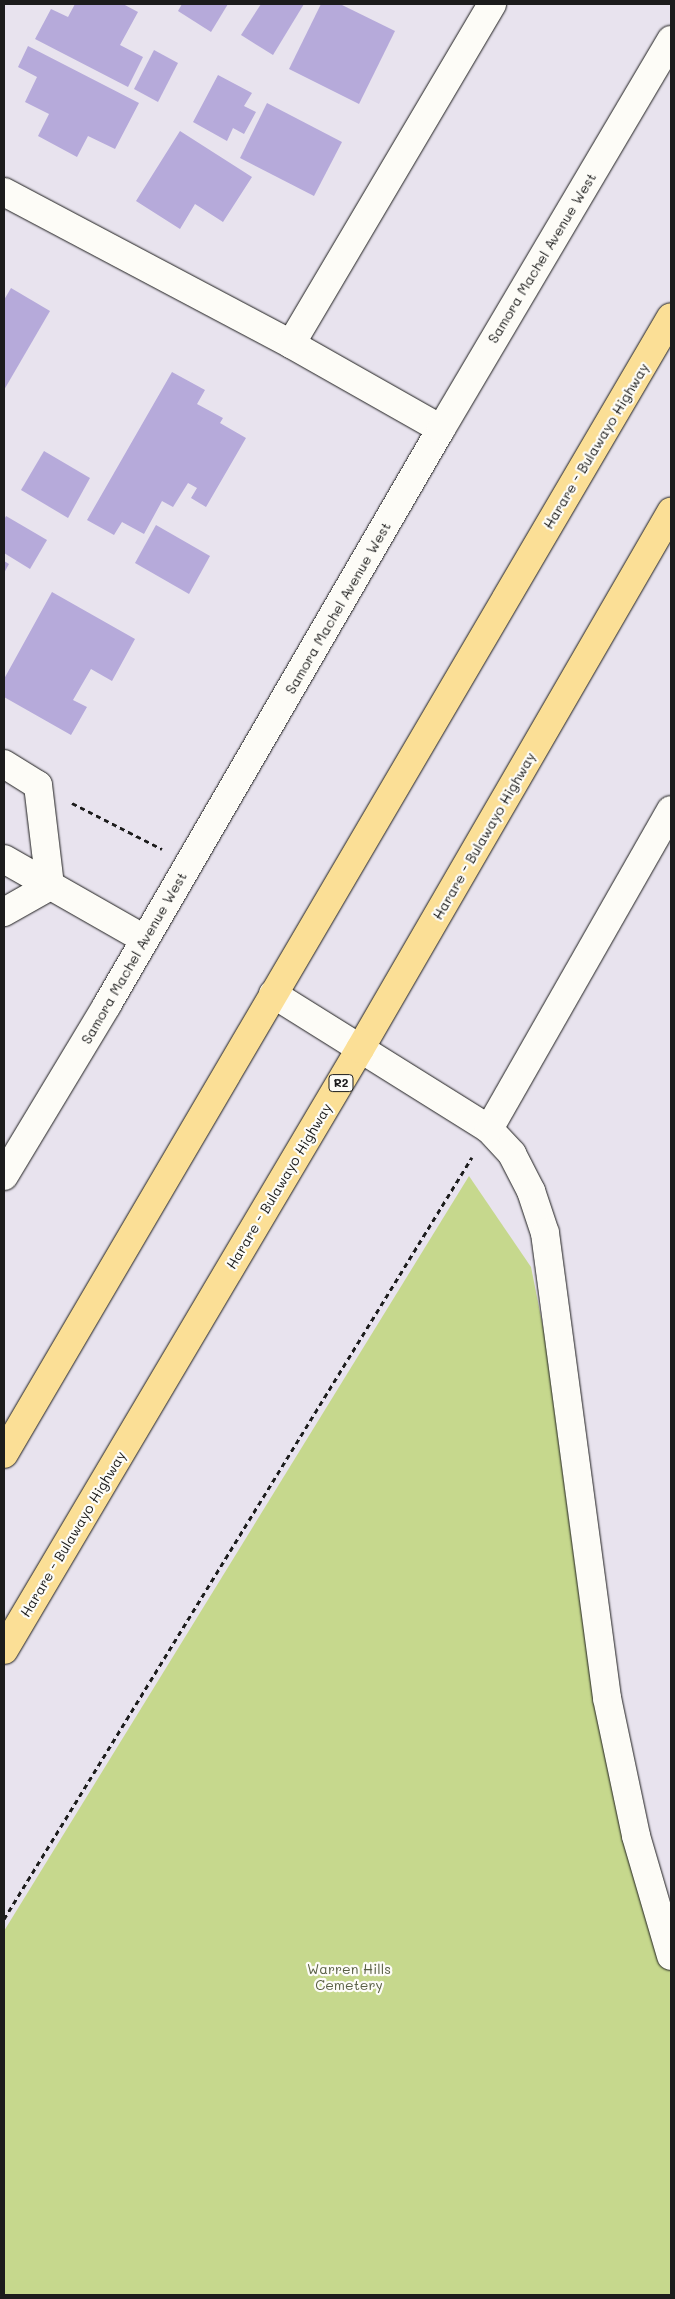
<!DOCTYPE html>
<style>
body{margin:0}
#map{position:relative;width:675px;height:2299px;overflow:hidden;background:#e8e3ee;font-family:Mali,sans-serif}
div>[style]{position:absolute}
[style*='--x']{left:calc(var(--x)*1px);top:calc(var(--y)*1px);width:calc(var(--w)*1px);rotate:calc(var(--a)*1deg)}
.green>*{inset:0;background:#c6d88d}
.building>*{inset:0;background:#b6aada}
.path>*{height:3px;margin-top:-1.5px;transform-origin:0;background:repeating-linear-gradient(90deg,#1c1c1c 0 5px,transparent 0 9px)}
.roads{filter:drop-shadow(0 0 1px #1c1c1c) drop-shadow(0 0 1px #1c1c1c)}
.minor>*{height:28px;margin:-14px;padding:0 14px;transform-origin:14px;border-radius:14px;background:#fdfcf7}
.highway>*{height:28px;margin:-14px;padding:0 14px;transform-origin:14px;border-radius:14px;background:#fbdf96}
span{translate:-50% -50%;white-space:nowrap;text-align:center;line-height:1.15;-webkit-text-stroke:4.5px #fdfcf7;paint-order:stroke}
.shield-label span{padding:1px 4px;background:#fdfcf7;border:1px solid;border-radius:4px;-webkit-text-stroke-width:0}
.shield-label{font-size:12px;color:#1c1c1c;font-weight:700}
.street-label{font-size:14px;color:#1c1c1c}
.park-label{font-size:14px;color:#585e44}
.frame{position:absolute;inset:0;border:5px solid #1c1c1c;pointer-events:none}
</style>
<div id="map">
<div class="green">
<div style="clip-path:polygon(469px 1176px,531px 1267px,671px 1967px,671px 2295px,4px 2295px,4px 1931px)"></div>
</div>
<div class="building">
<div style="clip-path:polygon(75px 4px,123px 4px,138px 12px,120px 45px,143px 57px,128px 87px,35px 39px,51px 9px,68px 17px)"></div>
<div style="clip-path:polygon(182px 4px,228px 4px,211px 32px,178px 11px)"></div>
<div style="clip-path:polygon(261px 4px,304px 4px,273px 55px,241px 35px)"></div>
<div style="clip-path:polygon(321px 4px,340px 4px,395px 31px,359px 104px,289px 69px)"></div>
<div style="clip-path:polygon(28px 46px,139px 103px,115px 149px,88px 136px,77px 157px,38px 136px,49px 114px,25px 102px,37px 77px,18px 67px)"></div>
<div style="clip-path:polygon(154px 50px,178px 63px,158px 102px,134px 89px)"></div>
<div style="clip-path:polygon(218px 75px,252px 93px,244px 106px,256px 112px,244px 134px,233px 128px,227px 141px,193px 122px)"></div>
<div style="clip-path:polygon(267px 103px,342px 142px,314px 196px,240px 158px)"></div>
<div style="clip-path:polygon(180px 131px,252px 177px,223px 222px,195px 204px,180px 229px,136px 201px)"></div>
<div style="clip-path:polygon(11px 288px,50px 311px,4px 390px,4px 300px)"></div>
<div style="clip-path:polygon(172px 372px,205px 390px,197px 404px,223px 418px,220px 423px,246px 438px,206px 507px,191px 498px,197px 488px,188px 483px,173px 507px,162px 501px,144px 534px,122px 522px,114px 535px,87px 520px)"></div>
<div style="clip-path:polygon(44px 451px,90px 478px,68px 518px,21px 490px)"></div>
<div style="clip-path:polygon(6px 516px,47px 540px,30px 569px,4px 553px,4px 520px)"></div>
<div style="clip-path:polygon(156px 525px,210px 556px,189px 594px,135px 563px)"></div>
<div style="clip-path:polygon(4px 561px,9px 564px,4px 573px)"></div>
<div style="clip-path:polygon(52px 592px,135px 639px,112px 681px,91px 669px,73px 700px,87px 707px,71px 735px,4px 697px,4px 679px)"></div>
</div>
<div class="path">
<div style="--x:72;--y:803;--w:101;--a:27.1"></div>
<div style="--x:4;--y:1919;--w:894;--a:-58.44"></div>
</div>
<div class="roads">
<div class="minor">
<div style="--x:4;--y:192;--w:325;--a:27.9"></div>
<div style="--x:291;--y:344;--w:172;--a:29.5"></div>
<div style="--x:291;--y:344;--w:395;--a:-59.4"></div>
<div style="--x:4;--y:764;--w:40;--a:32"></div>
<div style="--x:38;--y:785;--w:102;--a:83.2"></div>
<div style="--x:50;--y:886;--w:53;--a:150.5"></div>
<div style="--x:4;--y:859;--w:161;--a:29.7"></div>
<div style="--x:273;--y:994;--w:255;--a:32"></div>
<div style="--x:489;--y:1129;--w:34;--a:47"></div>
<div style="--x:512;--y:1154;--w:42;--a:62.8"></div>
<div style="--x:531;--y:1191;--w:44;--a:71.6"></div>
<div style="--x:545;--y:1233;--w:469;--a:82.4"></div>
<div style="--x:607;--y:1698;--w:141;--a:78.1"></div>
<div style="--x:636;--y:1836;--w:125;--a:73.7"></div>
<div style="--x:489;--y:1129;--w:367;--a:-60.3"></div>
<div style="--x:4;--y:1176;--w:200;--a:-58.9"></div>
<div style="--x:107;--y:1005;--w:666;--a:-59.89"></div>
<div style="--x:441;--y:429;--w:452;--a:-59.4"></div>
</div>
<div class="highway">
<div style="--x:4;--y:1454;--w:1318;--a:-59.6"></div>
<div style="--x:4;--y:1650;--w:699;--a:-59.36"></div>
<div style="--x:360;--y:1049;--w:621;--a:-59.92"></div>
</div>
</div>
<div class="shield-label">
<span style="left:341px;top:1083px">R2</span>
</div>
<div class="street-label">
<span style="left:542px;top:258px;rotate:-59deg">Samora Machel Avenue West</span>
<span style="left:596px;top:446px;rotate:-59deg">Harare - Bulawayo Highway</span>
<span style="left:338px;top:608px;rotate:-60deg">Samora Machel Avenue West</span>
<span style="left:484px;top:836px;rotate:-60deg">Harare - Bulawayo Highway</span>
<span style="left:134px;top:958px;rotate:-60deg">Samora Machel Avenue West</span>
<span style="left:279px;top:1186px;rotate:-59deg">Harare - Bulawayo Highway</span>
<span style="left:73px;top:1534px;rotate:-59deg">Harare - Bulawayo Highway</span>
</div>
<div class="park-label">
<span style="left:349px;top:1977px">Warren Hills<br>Cemetery</span>
</div>
<div class="frame"></div>
</div>
